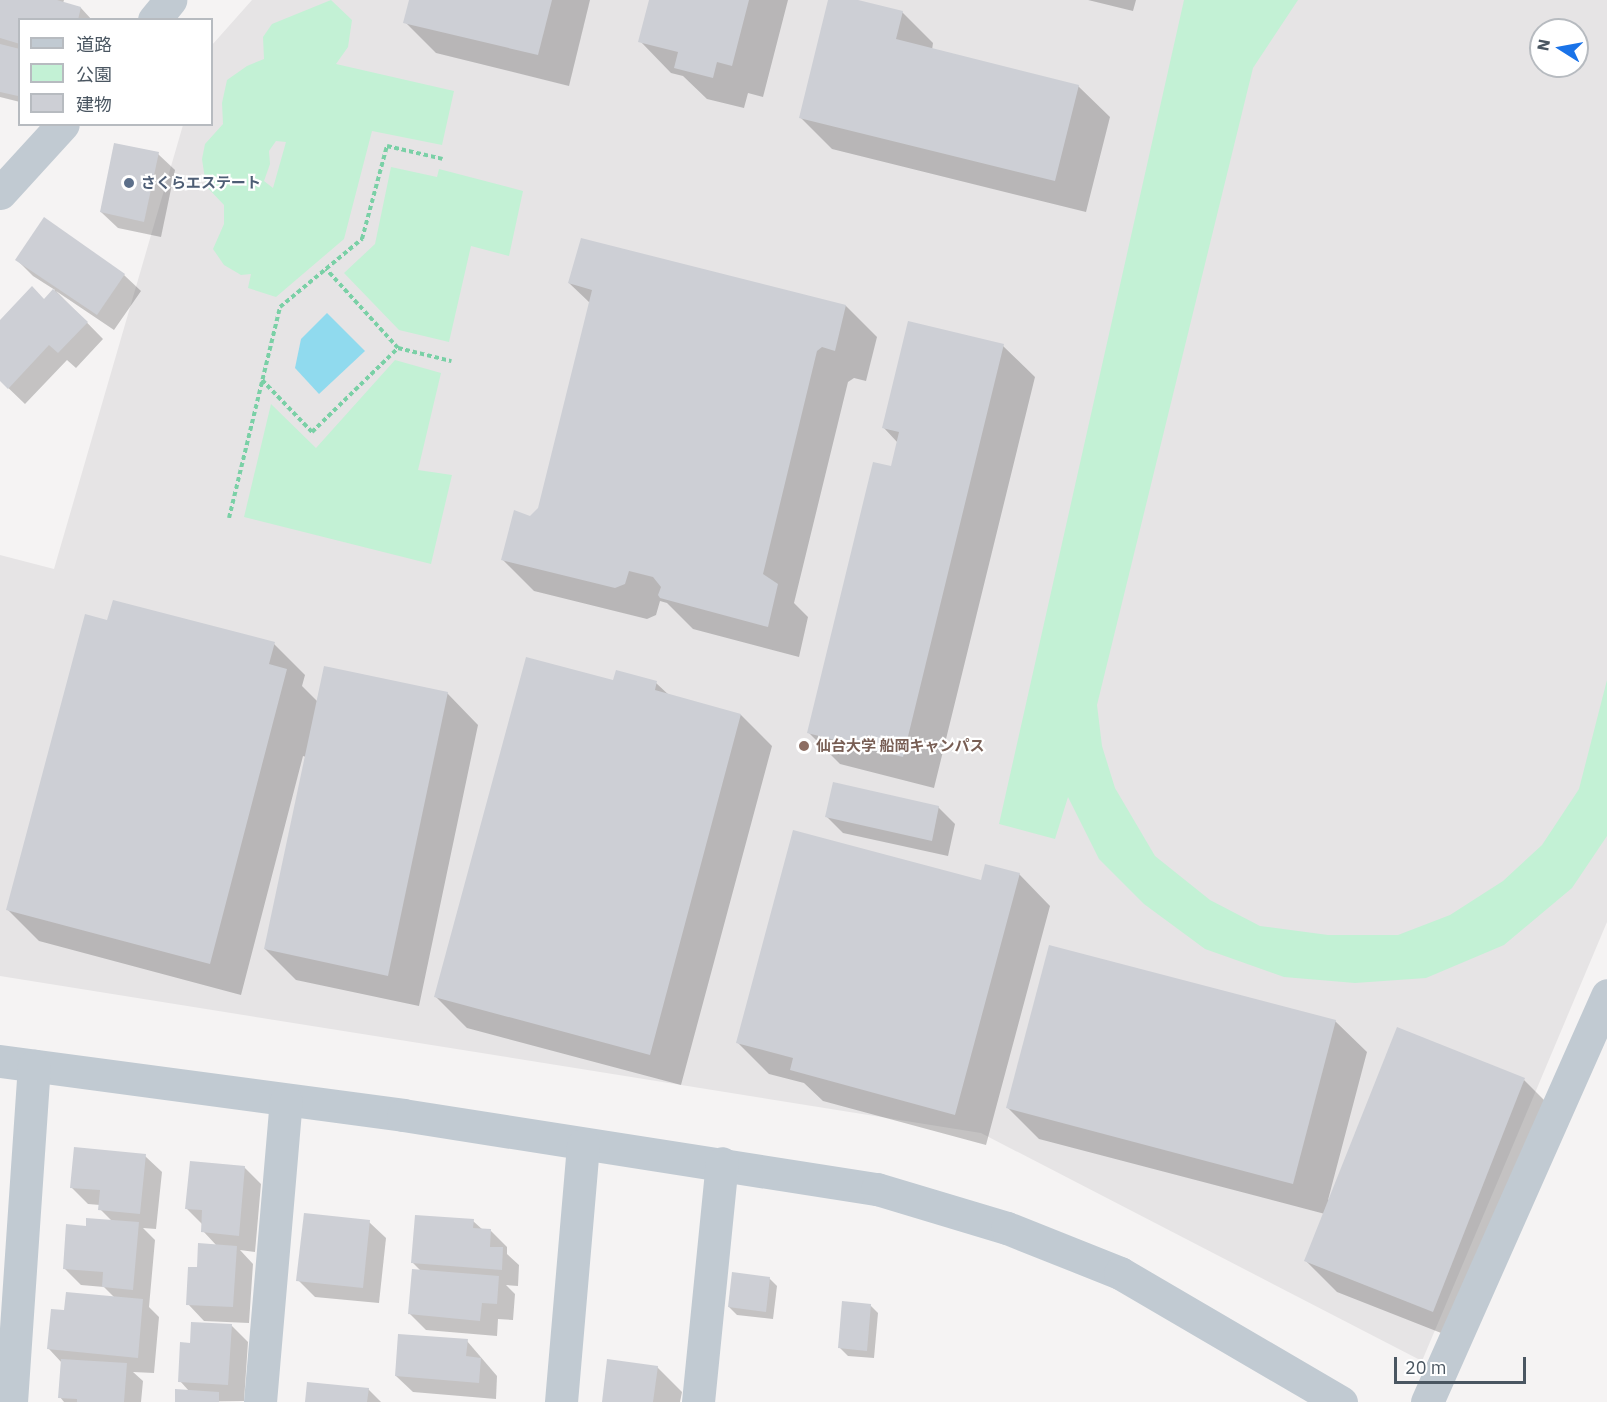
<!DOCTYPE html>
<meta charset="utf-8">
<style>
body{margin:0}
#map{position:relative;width:1607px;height:1402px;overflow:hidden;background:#f5f3f3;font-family:"IBM Plex Sans","Noto Sans JP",sans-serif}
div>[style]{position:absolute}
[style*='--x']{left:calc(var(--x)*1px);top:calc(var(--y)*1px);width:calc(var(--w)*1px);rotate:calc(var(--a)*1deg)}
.education>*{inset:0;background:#e6e4e5}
.green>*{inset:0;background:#c3f1d5}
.water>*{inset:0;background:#90daee}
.shadow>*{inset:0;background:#0003}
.building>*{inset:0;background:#cdcfd5}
.path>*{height:4px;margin-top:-2px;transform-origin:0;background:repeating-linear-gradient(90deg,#7ad0a6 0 4.5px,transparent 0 7.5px)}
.minor>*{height:33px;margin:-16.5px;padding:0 16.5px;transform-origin:16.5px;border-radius:16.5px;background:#c1cad2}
.dots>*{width:16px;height:16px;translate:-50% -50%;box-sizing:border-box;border:3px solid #fff;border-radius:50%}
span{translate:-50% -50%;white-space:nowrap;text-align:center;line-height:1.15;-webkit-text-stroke:4.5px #fff;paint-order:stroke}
.service-label{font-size:15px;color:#4e5e75;font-weight:700}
.left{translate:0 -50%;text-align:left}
.education-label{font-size:15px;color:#785e54;font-weight:700}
.legend{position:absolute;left:18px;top:18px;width:195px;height:108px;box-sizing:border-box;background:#fff;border:2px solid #b7bbc0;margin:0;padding:8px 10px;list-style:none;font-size:18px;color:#4a5661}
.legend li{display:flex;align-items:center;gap:12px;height:30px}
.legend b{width:30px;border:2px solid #b7bbc0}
.north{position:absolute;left:1529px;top:18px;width:60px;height:60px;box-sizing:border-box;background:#fff;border:2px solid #b7bbc0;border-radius:50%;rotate:281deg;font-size:16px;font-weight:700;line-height:24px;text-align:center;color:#4a5661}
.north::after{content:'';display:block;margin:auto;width:21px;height:27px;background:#1a73e8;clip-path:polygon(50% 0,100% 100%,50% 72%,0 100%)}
.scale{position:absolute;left:1394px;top:1357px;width:132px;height:27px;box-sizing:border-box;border:3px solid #4a5661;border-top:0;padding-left:8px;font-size:18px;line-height:21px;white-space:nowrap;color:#4a5661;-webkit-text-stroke:4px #fff;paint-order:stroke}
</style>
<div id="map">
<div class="education">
<div style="clip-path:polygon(evenodd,252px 0,1607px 0,1607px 922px,1422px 1361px,981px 1133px,0 976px,0 555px,54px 569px,183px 125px,212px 124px,212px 45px,252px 0,1541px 30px,1577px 30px,1577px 66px,1541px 66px,1541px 30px)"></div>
</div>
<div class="green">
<div style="clip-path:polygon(evenodd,331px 0,352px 20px,348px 47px,336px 64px,454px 91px,442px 145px,372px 131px,344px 239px,276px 297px,248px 288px,251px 274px,241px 275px,224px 265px,213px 249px,224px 224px,224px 205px,206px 186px,202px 159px,205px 144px,223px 124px,222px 103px,227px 80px,247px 66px,264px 59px,263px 37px,272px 24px,331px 0,276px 141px,286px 142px,273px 188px,264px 181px,270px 164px,269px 151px,276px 141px)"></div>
<div style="clip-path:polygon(1184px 0,1298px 0,1253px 68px,1097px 705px,1102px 746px,1115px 788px,1155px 856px,1210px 900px,1260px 926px,1328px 935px,1398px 935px,1450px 915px,1503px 881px,1542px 845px,1579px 789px,1607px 680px,1607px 836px,1572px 888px,1504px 945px,1426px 978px,1355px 983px,1284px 977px,1205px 949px,1144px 904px,1099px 859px,1068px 797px,1055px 839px,999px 824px)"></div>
<div style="clip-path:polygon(391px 167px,437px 177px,439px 169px,523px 191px,509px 256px,471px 246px,449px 342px,399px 330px,344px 273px,375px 244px)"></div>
<div style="clip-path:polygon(395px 360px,441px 373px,418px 470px,452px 475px,431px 564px,244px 517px,271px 404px,316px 448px)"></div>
</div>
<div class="water">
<div style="clip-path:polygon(327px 313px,365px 351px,319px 394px,295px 368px,301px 339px)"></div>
</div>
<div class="shadow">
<div style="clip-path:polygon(0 0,64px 0,63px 3px,81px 8px,92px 20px,20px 20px,20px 102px,0 97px)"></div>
<div style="clip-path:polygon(410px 0,590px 0,569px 86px,436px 53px,405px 22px)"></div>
<div style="clip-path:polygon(651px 0,788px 0,763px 97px,748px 93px,744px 108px,707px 99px,683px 76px,671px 73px,640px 41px)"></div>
<div style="clip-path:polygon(830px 0,852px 0,902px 12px,933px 43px,932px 50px,1078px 86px,1110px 117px,1086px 212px,832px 149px,800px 117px)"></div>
<div style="clip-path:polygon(1088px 0,1136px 0,1133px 11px)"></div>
<div style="clip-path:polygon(158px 154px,175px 170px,161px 237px,118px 228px,101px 212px)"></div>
<div style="clip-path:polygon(17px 260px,124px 275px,141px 291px,114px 330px,56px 291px,103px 339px,76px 368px,67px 360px,25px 404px,0 380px,0 322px,44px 301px,55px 290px,33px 276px)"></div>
<div style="clip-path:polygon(569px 283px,846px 306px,877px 337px,866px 381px,854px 378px,848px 382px,794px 603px,808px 617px,799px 657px,693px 629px,667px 603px,660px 601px,656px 615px,647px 619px,534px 591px,503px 560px,530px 517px,539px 509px,590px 303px)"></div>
<div style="clip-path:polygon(1003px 346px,1035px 377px,934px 788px,840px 764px,809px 733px,892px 468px,898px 443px,884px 428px)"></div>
<div style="clip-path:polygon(109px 622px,274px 644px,305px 675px,302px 686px,318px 702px,447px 693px,478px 725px,419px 1006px,296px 980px,265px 949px,306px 757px,303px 756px,241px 995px,39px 941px,8px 910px)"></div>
<div style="clip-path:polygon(614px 682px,656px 683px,670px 696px,741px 715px,772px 746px,681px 1085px,467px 1028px,436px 997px)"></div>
<div style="clip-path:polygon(938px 807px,955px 824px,948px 856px,843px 833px,826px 816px)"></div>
<div style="clip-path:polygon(1019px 874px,1050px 906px,986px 1145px,823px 1101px,804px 1083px,769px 1074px,737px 1042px,983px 882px)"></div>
<div style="clip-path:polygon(1335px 1021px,1367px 1052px,1328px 1200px,1524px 1080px,1555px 1111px,1464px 1342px,1337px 1292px,1306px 1261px,1325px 1214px,1039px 1139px,1008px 1108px)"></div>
<div style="clip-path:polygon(145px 1156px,162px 1172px,156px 1229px,143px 1228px,155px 1240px,149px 1307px,159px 1317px,154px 1373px,133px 1372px,143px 1381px,141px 1402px,64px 1402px,60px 1397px,62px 1363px,49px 1349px,65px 1311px,115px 1298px,104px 1287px,81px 1285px,64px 1268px,87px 1227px,112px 1221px,100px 1209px,100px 1205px,88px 1204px,71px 1187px)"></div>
<div style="clip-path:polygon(244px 1167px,261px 1184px,255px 1252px,240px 1250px,253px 1264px,249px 1323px,204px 1321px,188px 1304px,198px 1269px,217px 1246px,203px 1231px,203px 1225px,187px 1209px)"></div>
<div style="clip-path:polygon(473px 1221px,483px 1230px,491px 1231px,507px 1247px,507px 1254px,519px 1265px,518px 1286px,506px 1285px,515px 1294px,513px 1320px,498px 1319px,497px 1336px,426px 1330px,410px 1314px,421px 1271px,413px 1263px)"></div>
<div style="clip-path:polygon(369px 1222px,386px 1238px,379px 1303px,315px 1297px,298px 1280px)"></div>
<div style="clip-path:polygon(769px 1278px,777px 1286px,773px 1319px,737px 1315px,729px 1307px)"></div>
<div style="clip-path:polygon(870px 1305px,878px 1313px,874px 1358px,848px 1356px,840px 1348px)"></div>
<div style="clip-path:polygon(230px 1324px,248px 1342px,244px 1401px,176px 1402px,189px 1391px,180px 1381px,191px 1345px)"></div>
<div style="clip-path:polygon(467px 1341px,497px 1376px,496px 1399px,413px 1392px,396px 1376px)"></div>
<div style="clip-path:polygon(657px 1367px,682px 1392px,680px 1402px,603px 1402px)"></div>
<div style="clip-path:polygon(368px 1389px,381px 1402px,306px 1402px)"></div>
</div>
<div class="building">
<div style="clip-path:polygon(0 0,57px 0,81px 7px,78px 20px,20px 20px,20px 44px,0 38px)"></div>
<div style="clip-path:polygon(409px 0,552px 0,538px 55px,403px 23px)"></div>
<div style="clip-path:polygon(649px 0,749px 0,732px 66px,717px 62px,713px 78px,674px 68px,678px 52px,638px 42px)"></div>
<div style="clip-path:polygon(828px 0,858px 0,903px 11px,896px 39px,1079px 85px,1055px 181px,799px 118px)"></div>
<div style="clip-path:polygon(0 44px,20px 49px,18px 96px,0 92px)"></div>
<div style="clip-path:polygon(114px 143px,159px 152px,144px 222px,100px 212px)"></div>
<div style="clip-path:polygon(44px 217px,125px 274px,97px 315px,15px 260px)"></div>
<div style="clip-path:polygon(581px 238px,846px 305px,835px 351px,822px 347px,817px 351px,763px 574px,778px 584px,768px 627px,660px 598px,658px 595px,661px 587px,653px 577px,629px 571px,625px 584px,615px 588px,501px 560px,514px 510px,530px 516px,538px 508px,592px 290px,568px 283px)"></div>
<div style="clip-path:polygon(32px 286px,44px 299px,53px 289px,88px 322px,58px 353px,49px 345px,8px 389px,0 381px,0 320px)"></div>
<div style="clip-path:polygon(908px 321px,1004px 344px,903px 757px,807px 733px,873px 462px,891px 466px,899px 432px,882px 428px)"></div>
<div style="clip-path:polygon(113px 600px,275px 642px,269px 664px,287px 669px,210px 964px,6px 910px,85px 614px,107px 620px)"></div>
<div style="clip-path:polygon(526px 657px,613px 680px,616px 670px,657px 681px,655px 690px,741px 714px,650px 1055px,434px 997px)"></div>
<div style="clip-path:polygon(324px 666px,448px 692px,388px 976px,264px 949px)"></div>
<div style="clip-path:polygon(833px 782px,939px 806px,932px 841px,825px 817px)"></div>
<div style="clip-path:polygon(793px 830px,981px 880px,985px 864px,1020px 873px,955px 1115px,790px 1070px,793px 1058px,736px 1043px)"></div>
<div style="clip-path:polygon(1049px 945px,1336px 1020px,1293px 1184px,1006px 1108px)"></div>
<div style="clip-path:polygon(1397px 1027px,1525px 1078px,1433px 1312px,1304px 1261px)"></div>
<div style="clip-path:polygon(74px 1147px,146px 1154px,140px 1214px,98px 1210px,100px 1190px,70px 1188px)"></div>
<div style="clip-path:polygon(190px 1161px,245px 1166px,239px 1236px,201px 1232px,202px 1210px,185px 1209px)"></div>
<div style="clip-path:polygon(304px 1213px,370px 1220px,363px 1288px,296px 1281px)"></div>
<div style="clip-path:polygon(415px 1215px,474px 1219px,473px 1228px,491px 1229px,490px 1247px,503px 1247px,502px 1270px,411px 1263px)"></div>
<div style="clip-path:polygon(86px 1218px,139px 1222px,133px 1290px,102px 1287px,103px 1272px,63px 1269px,66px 1224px,86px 1226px)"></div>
<div style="clip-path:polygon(198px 1243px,237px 1246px,233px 1307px,186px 1305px,188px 1267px,197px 1267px)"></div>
<div style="clip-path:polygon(412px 1269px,499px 1276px,497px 1304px,482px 1303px,480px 1321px,408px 1314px)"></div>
<div style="clip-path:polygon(732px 1272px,770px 1277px,766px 1312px,728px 1307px)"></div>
<div style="clip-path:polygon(66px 1292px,143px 1299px,138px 1358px,47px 1349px,51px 1309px,64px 1310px)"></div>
<div style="clip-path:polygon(842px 1301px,871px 1304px,867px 1351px,838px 1348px)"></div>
<div style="clip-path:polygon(191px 1322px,232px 1324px,228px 1385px,178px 1382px,180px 1342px,190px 1343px)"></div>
<div style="clip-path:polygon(398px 1334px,468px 1339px,466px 1356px,481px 1358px,479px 1383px,395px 1376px)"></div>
<div style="clip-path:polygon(61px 1359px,127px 1363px,124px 1402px,77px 1402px,77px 1399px,58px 1398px)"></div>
<div style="clip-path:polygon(607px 1359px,658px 1366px,653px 1402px,602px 1402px)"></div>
<div style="clip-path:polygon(307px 1382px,369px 1388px,367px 1402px,305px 1402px)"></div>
<div style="clip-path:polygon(175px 1389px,219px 1392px,219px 1402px,175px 1402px)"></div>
</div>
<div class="path">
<div style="--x:398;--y:348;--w:55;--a:13.8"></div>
<div style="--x:262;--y:380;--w:72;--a:46.1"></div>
<div style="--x:312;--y:432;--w:120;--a:-44.3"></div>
<div style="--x:398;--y:348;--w:107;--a:-132.3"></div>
<div style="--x:229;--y:518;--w:217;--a:-76.4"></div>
<div style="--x:280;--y:307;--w:107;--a:-39.7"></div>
<div style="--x:362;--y:239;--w:96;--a:-75"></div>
<div style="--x:387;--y:146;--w:57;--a:13.1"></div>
</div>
<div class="minor">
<div style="--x:154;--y:20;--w:26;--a:-51"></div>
<div style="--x:0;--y:193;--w:93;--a:-47.6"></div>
<div style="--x:0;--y:1061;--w:407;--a:7.6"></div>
<div style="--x:403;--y:1115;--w:480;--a:8.9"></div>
<div style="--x:877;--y:1189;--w:136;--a:16.7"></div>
<div style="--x:1007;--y:1228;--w:122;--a:21.7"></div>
<div style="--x:1120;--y:1273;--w:256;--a:30.3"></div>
<div style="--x:11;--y:1402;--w:337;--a:-86.1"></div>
<div style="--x:260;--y:1402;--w:302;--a:-85.1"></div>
<div style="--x:561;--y:1402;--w:258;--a:-85.1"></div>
<div style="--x:698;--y:1402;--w:240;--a:-84.3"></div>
<div style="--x:1427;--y:1402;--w:445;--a:-66.1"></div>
</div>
<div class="dots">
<div style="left:129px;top:183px;background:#5c6f8a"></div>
<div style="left:804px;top:746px;background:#8d6e63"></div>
</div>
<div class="service-label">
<span class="left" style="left:141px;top:183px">さくらエステート</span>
</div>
<div class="education-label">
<span class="left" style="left:816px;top:746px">仙台大学 船岡キャンパス</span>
</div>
<ul class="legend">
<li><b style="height:8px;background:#c1cad2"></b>道路</li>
<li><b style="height:16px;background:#c3f1d5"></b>公園</li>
<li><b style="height:16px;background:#cdcfd5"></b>建物</li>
</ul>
<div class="north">N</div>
<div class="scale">20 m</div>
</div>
